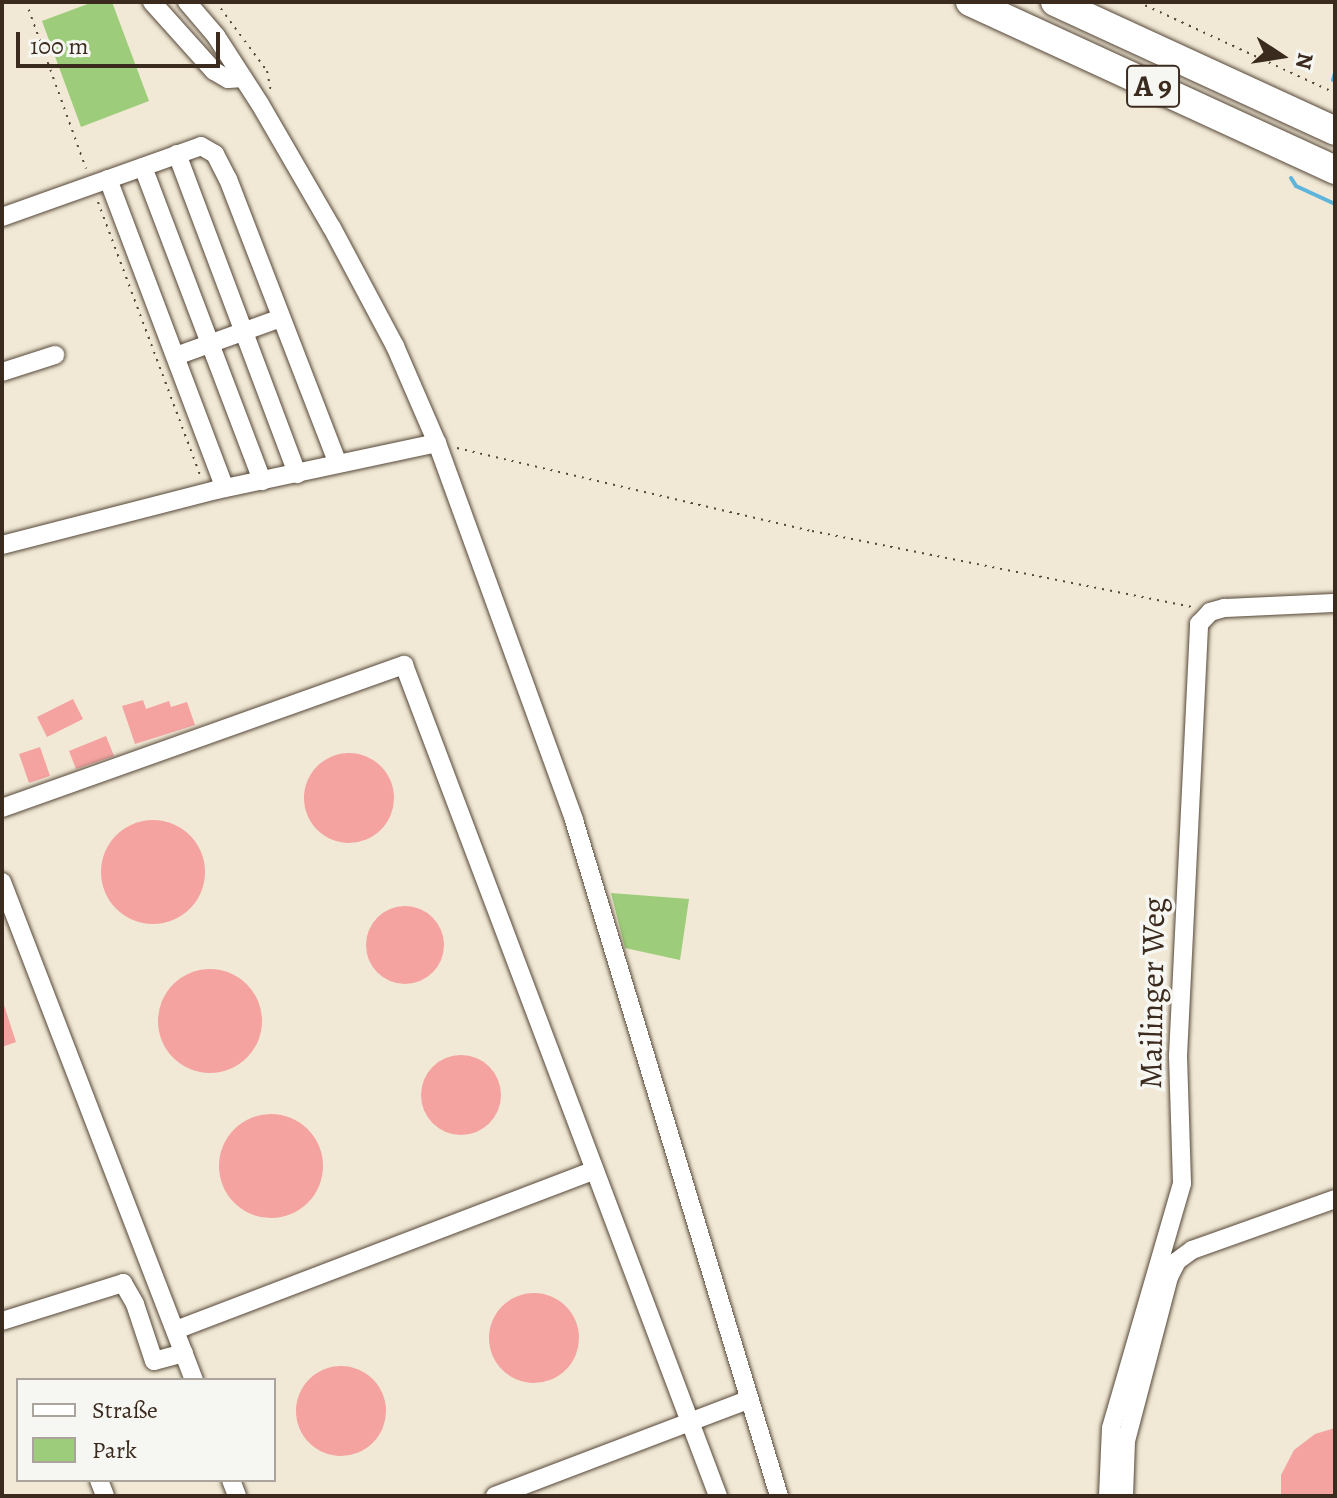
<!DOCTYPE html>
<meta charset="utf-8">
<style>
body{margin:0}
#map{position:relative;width:1337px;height:1498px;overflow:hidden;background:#f1e9d5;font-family:Alegreya,serif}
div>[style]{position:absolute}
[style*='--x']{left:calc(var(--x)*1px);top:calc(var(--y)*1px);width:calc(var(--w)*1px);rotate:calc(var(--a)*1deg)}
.green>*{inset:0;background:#9dcc7a}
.stream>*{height:4px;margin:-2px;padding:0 2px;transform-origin:2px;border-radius:2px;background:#5fb4db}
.building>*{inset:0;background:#f4a3a1}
.round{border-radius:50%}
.path>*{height:2px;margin-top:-1px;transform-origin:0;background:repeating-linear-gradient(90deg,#564739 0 2px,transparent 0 8px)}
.roads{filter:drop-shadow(0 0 2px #564739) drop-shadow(0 0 2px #564739)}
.minor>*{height:18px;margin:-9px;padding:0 9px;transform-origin:9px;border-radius:9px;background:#fff}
.highway>*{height:28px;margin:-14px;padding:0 14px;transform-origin:14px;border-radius:14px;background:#fff}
span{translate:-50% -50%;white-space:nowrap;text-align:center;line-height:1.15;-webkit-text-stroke:7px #f6f6f2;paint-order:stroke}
.shield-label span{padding:2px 6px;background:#f6f6f2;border:2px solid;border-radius:6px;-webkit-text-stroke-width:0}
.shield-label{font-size:30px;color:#3b2a1e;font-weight:700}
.street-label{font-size:32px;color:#3b2a1e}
.frame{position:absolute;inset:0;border:4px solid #3b2a1e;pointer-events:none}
.legend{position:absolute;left:16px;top:1378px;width:260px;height:104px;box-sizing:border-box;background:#f6f6f2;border:2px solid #aba49d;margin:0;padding:10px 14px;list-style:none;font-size:24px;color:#3b2a1e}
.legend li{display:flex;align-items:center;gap:16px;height:40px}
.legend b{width:40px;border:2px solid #aba49d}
.north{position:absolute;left:1241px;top:16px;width:80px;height:80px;-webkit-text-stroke:6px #f6f6f2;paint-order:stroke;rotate:102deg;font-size:22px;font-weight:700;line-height:32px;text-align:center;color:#3b2a1e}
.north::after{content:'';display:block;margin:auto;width:28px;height:36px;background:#3b2a1e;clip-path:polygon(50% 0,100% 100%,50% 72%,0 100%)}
.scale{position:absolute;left:16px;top:32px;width:204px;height:36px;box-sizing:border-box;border:4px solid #3b2a1e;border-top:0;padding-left:10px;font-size:24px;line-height:28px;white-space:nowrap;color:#3b2a1e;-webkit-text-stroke:6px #f6f6f2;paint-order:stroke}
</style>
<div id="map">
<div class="green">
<div style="clip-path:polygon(93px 2px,112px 2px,149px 101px,81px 127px,42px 21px)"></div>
<div style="clip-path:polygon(611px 893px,689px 899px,680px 960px,625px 948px)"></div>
</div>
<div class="stream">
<div style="--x:1333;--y:80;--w:7;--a:-74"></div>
<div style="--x:1291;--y:178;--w:9;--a:58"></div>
<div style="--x:1296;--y:186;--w:43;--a:24.8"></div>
</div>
<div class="building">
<div style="clip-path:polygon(73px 699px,83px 719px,47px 737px,37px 717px)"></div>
<div style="clip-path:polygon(143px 700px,146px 709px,169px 701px,171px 707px,187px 702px,195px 725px,135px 744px,122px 706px)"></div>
<div style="clip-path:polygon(106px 736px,114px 756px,76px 769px,69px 751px)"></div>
<div style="clip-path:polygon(40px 747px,50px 776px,29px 783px,19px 754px)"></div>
<div class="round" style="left:304px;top:753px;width:90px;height:90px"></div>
<div class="round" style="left:101px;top:820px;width:104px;height:104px"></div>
<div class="round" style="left:366px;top:906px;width:78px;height:78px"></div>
<div class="round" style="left:158px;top:969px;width:104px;height:104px"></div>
<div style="clip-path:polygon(4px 1005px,16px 1042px,2px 1047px,2px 1006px)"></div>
<div class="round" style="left:421px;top:1055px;width:80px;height:80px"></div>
<div class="round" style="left:219px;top:1114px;width:104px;height:104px"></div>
<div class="round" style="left:489px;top:1293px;width:90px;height:90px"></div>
<div class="round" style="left:296px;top:1366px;width:90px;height:90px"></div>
<div style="clip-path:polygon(1335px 1428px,1335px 1496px,1281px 1496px,1281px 1475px,1294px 1450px,1315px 1434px)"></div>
</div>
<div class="path">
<div style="--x:26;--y:2;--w:177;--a:70.2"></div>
<div style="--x:216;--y:2;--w:86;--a:53.5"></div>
<div style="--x:267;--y:71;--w:20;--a:79"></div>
<div style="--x:1138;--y:2;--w:217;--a:24.8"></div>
<div style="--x:98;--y:202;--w:294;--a:69.5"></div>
<div style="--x:457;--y:448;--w:365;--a:13.2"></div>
<div style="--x:812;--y:531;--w:389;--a:11.3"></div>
</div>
<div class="roads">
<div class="minor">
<div style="--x:152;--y:2;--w:93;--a:48.1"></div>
<div style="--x:214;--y:71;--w:16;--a:30"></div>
<div style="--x:228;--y:79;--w:15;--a:-4"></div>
<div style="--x:187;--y:2;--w:45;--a:49.5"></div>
<div style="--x:216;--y:36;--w:81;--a:57.1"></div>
<div style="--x:260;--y:104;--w:143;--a:59.9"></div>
<div style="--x:332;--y:228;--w:134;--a:61.9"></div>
<div style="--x:395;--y:346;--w:106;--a:66.6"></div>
<div style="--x:437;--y:443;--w:401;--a:70"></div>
<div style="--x:574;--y:820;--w:706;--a:73.13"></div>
<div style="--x:177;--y:154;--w:342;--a:69.4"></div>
<div style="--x:143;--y:167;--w:336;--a:69.2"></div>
<div style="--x:108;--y:179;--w:330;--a:69.3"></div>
<div style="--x:2;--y:217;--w:211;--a:-19.6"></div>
<div style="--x:201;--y:146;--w:16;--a:30"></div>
<div style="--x:215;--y:154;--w:28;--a:63"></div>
<div style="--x:228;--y:179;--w:305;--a:68.9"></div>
<div style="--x:176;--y:356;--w:112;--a:-19.9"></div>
<div style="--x:2;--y:372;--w:56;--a:-17.8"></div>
<div style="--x:2;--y:545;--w:221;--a:-14.4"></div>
<div style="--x:216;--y:490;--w:226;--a:-12"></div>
<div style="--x:2;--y:808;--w:427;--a:-19.6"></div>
<div style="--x:404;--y:665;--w:888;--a:69.3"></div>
<div style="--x:2;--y:882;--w:534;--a:68.92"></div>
<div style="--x:2;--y:1321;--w:127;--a:-17.4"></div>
<div style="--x:123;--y:1283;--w:24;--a:60"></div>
<div style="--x:135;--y:1304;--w:60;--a:71.6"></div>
<div style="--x:154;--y:1361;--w:31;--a:-15"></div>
<div style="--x:176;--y:1330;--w:448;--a:-20.9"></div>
<div style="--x:99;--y:1480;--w:17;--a:69"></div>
<div style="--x:231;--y:1480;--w:17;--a:69"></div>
<div style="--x:495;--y:1496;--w:271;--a:-20.8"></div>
<div style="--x:1108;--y:1496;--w:68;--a:-87.5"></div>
<div style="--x:1111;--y:1428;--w:255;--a:-73.8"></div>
<div style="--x:1182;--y:1183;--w:127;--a:-91.8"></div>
<div style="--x:1178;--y:1056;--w:433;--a:-87.2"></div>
<div style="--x:1199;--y:624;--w:16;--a:-47"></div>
<div style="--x:1210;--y:612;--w:15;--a:-16"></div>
<div style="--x:1224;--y:608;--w:111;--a:-2.6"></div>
<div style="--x:1124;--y:1496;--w:55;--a:-87.9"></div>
<div style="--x:1126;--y:1441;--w:170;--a:-75.3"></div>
<div style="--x:1169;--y:1277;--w:18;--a:-63"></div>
<div style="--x:1177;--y:1261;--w:19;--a:-36"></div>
<div style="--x:1192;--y:1250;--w:152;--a:-19.6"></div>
</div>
<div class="highway">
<div style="--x:970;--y:2;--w:402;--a:24.7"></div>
<div style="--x:1055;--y:2;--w:308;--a:24.7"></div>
</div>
</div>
<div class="shield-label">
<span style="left:1153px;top:86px">A 9</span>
</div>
<div class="street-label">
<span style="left:1152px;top:993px;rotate:-89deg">Mailinger Weg</span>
</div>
<div class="frame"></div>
<ul class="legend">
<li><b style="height:10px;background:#fff"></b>Straße</li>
<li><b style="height:22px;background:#9dcc7a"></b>Park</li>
</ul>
<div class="north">N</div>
<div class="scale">100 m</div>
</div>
